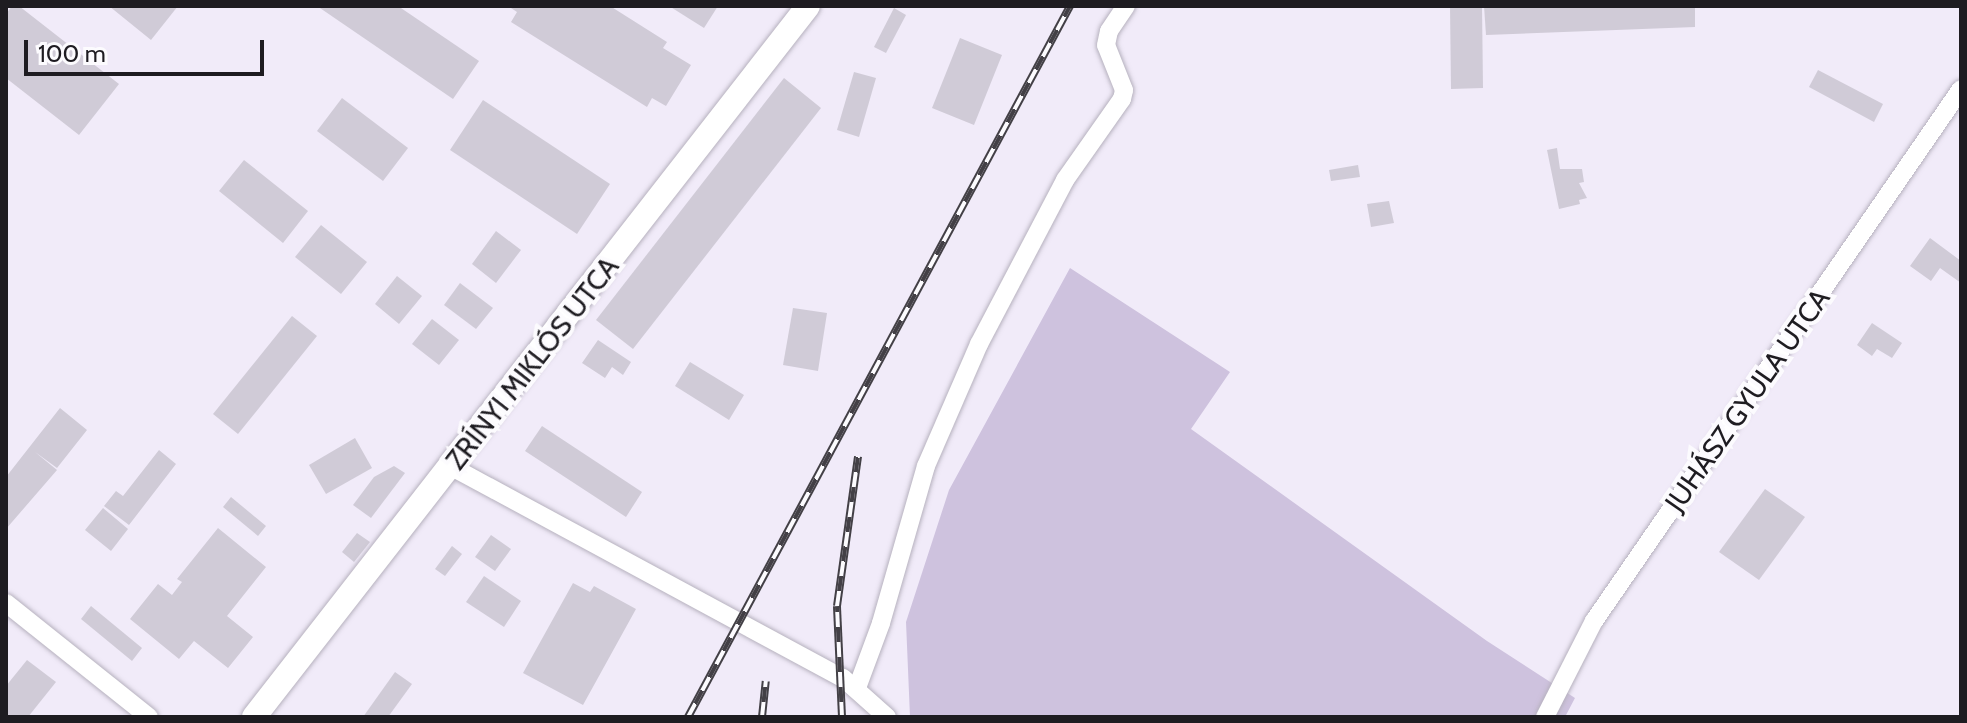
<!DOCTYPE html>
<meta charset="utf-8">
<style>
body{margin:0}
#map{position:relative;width:1967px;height:723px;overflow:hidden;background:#f1ebf9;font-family:Cabin,sans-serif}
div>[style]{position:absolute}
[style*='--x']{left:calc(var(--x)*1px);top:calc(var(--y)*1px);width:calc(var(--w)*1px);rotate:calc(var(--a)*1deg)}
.green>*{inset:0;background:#cec2de}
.building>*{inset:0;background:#d0cbd7}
.roads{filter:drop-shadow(0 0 2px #b6b1be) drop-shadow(0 0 2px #b6b1be)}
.minor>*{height:18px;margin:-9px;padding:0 9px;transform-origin:9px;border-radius:9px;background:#fff}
.secondary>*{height:24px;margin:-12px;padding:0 12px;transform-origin:12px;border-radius:12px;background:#fff}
.rail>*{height:8px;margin-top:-4px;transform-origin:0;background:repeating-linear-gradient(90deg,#fcfbfe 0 15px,#434046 0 30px);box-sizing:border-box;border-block:2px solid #434046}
span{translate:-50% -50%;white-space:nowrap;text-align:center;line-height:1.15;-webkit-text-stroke:8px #fcfbfe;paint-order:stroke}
.street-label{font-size:28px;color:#1e1c21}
.frame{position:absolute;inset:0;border:8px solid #1e1c21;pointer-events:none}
.scale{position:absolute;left:24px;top:40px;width:240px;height:36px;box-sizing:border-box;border:4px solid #1e1c21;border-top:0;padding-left:10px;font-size:24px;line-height:28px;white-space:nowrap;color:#1e1c21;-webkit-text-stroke:6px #fcfbfe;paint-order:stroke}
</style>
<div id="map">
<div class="green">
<div style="clip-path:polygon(1070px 268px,1230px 372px,1191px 429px,1487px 641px,1575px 698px,1565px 717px,910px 717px,906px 622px,949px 490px)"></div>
</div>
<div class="building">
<div style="clip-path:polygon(12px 6px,19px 6px,119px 84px,79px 135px,6px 78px,6px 14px)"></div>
<div style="clip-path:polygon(109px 6px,178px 6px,151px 40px)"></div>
<div style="clip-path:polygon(317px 6px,398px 6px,479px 61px,453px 99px)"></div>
<div style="clip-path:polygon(508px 6px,610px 6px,667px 42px,663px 48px,691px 65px,666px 106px,652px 98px,647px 107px,511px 22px,517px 12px)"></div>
<div style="clip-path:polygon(669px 6px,718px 6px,704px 28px)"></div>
<div style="clip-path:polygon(1450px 6px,1482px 6px,1483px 88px,1451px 89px)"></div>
<div style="clip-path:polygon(1484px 6px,1695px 6px,1695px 27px,1486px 35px)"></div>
<div style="clip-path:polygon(894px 8px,906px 15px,886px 53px,874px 47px)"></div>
<div style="clip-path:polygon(960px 38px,1002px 55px,974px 125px,932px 108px)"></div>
<div style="clip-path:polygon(1818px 70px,1883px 104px,1874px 122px,1809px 87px)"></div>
<div style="clip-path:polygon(854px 72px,876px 78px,859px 137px,837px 130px)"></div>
<div style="clip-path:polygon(784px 78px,821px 108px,633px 349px,596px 320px)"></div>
<div style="clip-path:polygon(342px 98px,408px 148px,383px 181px,317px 131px)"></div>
<div style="clip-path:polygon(483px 100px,610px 184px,577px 234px,450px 150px)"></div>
<div style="clip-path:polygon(1557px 148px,1560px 169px,1582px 169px,1584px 182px,1579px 183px,1587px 198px,1579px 200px,1580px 204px,1559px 209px,1547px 150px)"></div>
<div style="clip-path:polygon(244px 160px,308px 211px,283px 243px,219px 191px)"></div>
<div style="clip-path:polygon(1358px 165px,1360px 177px,1331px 181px,1329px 170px)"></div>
<div style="clip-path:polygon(1389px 201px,1394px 223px,1371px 227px,1367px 204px)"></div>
<div style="clip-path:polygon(321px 225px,367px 262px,341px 294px,295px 257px)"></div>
<div style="clip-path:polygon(496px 231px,521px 250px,496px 283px,472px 264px)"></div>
<div style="clip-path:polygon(1930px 238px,1961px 261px,1961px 283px,1940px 268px,1931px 281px,1910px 266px)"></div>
<div style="clip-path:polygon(397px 276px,422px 296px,399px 324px,375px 304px)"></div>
<div style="clip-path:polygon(460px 283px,493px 308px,476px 329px,444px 305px)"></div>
<div style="clip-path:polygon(793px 308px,827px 313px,818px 371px,783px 365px)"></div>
<div style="clip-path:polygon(292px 316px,317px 336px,238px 434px,213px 414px)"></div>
<div style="clip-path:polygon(432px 319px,459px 340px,439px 365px,412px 344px)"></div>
<div style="clip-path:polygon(1872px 323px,1902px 343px,1892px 358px,1877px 349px,1872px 356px,1857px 345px)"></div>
<div style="clip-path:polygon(598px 340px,631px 362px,623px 375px,612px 367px,605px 378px,582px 363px)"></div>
<div style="clip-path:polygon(690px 362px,744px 395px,729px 420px,675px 386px)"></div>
<div style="clip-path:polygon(60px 408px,87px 430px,57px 468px,35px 452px,57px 470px,6px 529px,6px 477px)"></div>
<div style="clip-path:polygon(542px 426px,642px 492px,626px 517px,525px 451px)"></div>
<div style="clip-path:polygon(355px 438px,372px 468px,326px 494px,309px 465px)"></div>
<div style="clip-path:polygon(159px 450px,176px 464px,129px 525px,104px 506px,116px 491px,123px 496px)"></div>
<div style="clip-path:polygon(394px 466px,405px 473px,371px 518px,353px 505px,374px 477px)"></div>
<div style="clip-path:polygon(1765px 489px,1805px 517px,1759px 580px,1719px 552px)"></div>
<div style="clip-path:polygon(231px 497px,266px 526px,258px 536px,223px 507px)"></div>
<div style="clip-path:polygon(103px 508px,128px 529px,111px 551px,85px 530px)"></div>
<div style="clip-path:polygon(218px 528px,266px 567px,227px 616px,253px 637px,228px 668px,194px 641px,179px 659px,130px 619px,158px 584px,172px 595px,182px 582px,177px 579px)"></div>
<div style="clip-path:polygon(357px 533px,370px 542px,354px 562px,342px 552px)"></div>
<div style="clip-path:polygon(491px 535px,511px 549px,495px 571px,475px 557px)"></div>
<div style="clip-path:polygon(452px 546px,462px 554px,445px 576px,435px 569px)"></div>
<div style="clip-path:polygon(484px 576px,521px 601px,504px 627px,466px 602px)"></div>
<div style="clip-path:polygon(573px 583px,590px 592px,594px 586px,636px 609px,583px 705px,523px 673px)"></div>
<div style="clip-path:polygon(91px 606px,142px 648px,132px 661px,81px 619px)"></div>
<div style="clip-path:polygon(27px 660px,56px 682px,28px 717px,6px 717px,6px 686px)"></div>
<div style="clip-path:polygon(395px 672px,412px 684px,388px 717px,363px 717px)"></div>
</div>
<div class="roads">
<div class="minor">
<div style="--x:452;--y:467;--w:444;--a:28.4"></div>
<div style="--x:843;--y:678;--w:59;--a:41.6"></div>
<div style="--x:6;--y:603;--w:183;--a:38.6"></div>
<div style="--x:857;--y:688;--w:69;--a:-69.7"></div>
<div style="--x:881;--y:623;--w:163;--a:-74"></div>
<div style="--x:926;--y:466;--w:133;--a:-66.5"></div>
<div style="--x:979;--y:344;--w:185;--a:-62.3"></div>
<div style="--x:1065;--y:180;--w:99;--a:-54.9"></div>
<div style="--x:1122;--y:99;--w:9;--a:-77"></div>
<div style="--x:1124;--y:90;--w:48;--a:-111.8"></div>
<div style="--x:1106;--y:45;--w:14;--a:-78"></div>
<div style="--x:1109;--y:31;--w:30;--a:-56"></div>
<div style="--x:1545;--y:717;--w:108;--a:-63"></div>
<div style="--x:1594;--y:621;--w:646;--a:-55.4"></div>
</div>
<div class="secondary">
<div style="--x:254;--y:717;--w:901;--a:-52.07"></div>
</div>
</div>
<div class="rail">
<div style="--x:688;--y:717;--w:807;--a:-61.75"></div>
<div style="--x:762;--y:717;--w:36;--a:-84"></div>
<div style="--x:842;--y:717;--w:111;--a:-92.6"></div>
<div style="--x:837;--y:606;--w:151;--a:-82"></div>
</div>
<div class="street-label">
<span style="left:532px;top:363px;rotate:-52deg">ZRÍNYI MIKLÓS UTCA</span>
<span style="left:1747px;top:400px;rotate:-55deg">JUHÁSZ GYULA UTCA</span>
</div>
<div class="frame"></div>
<div class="scale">100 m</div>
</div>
